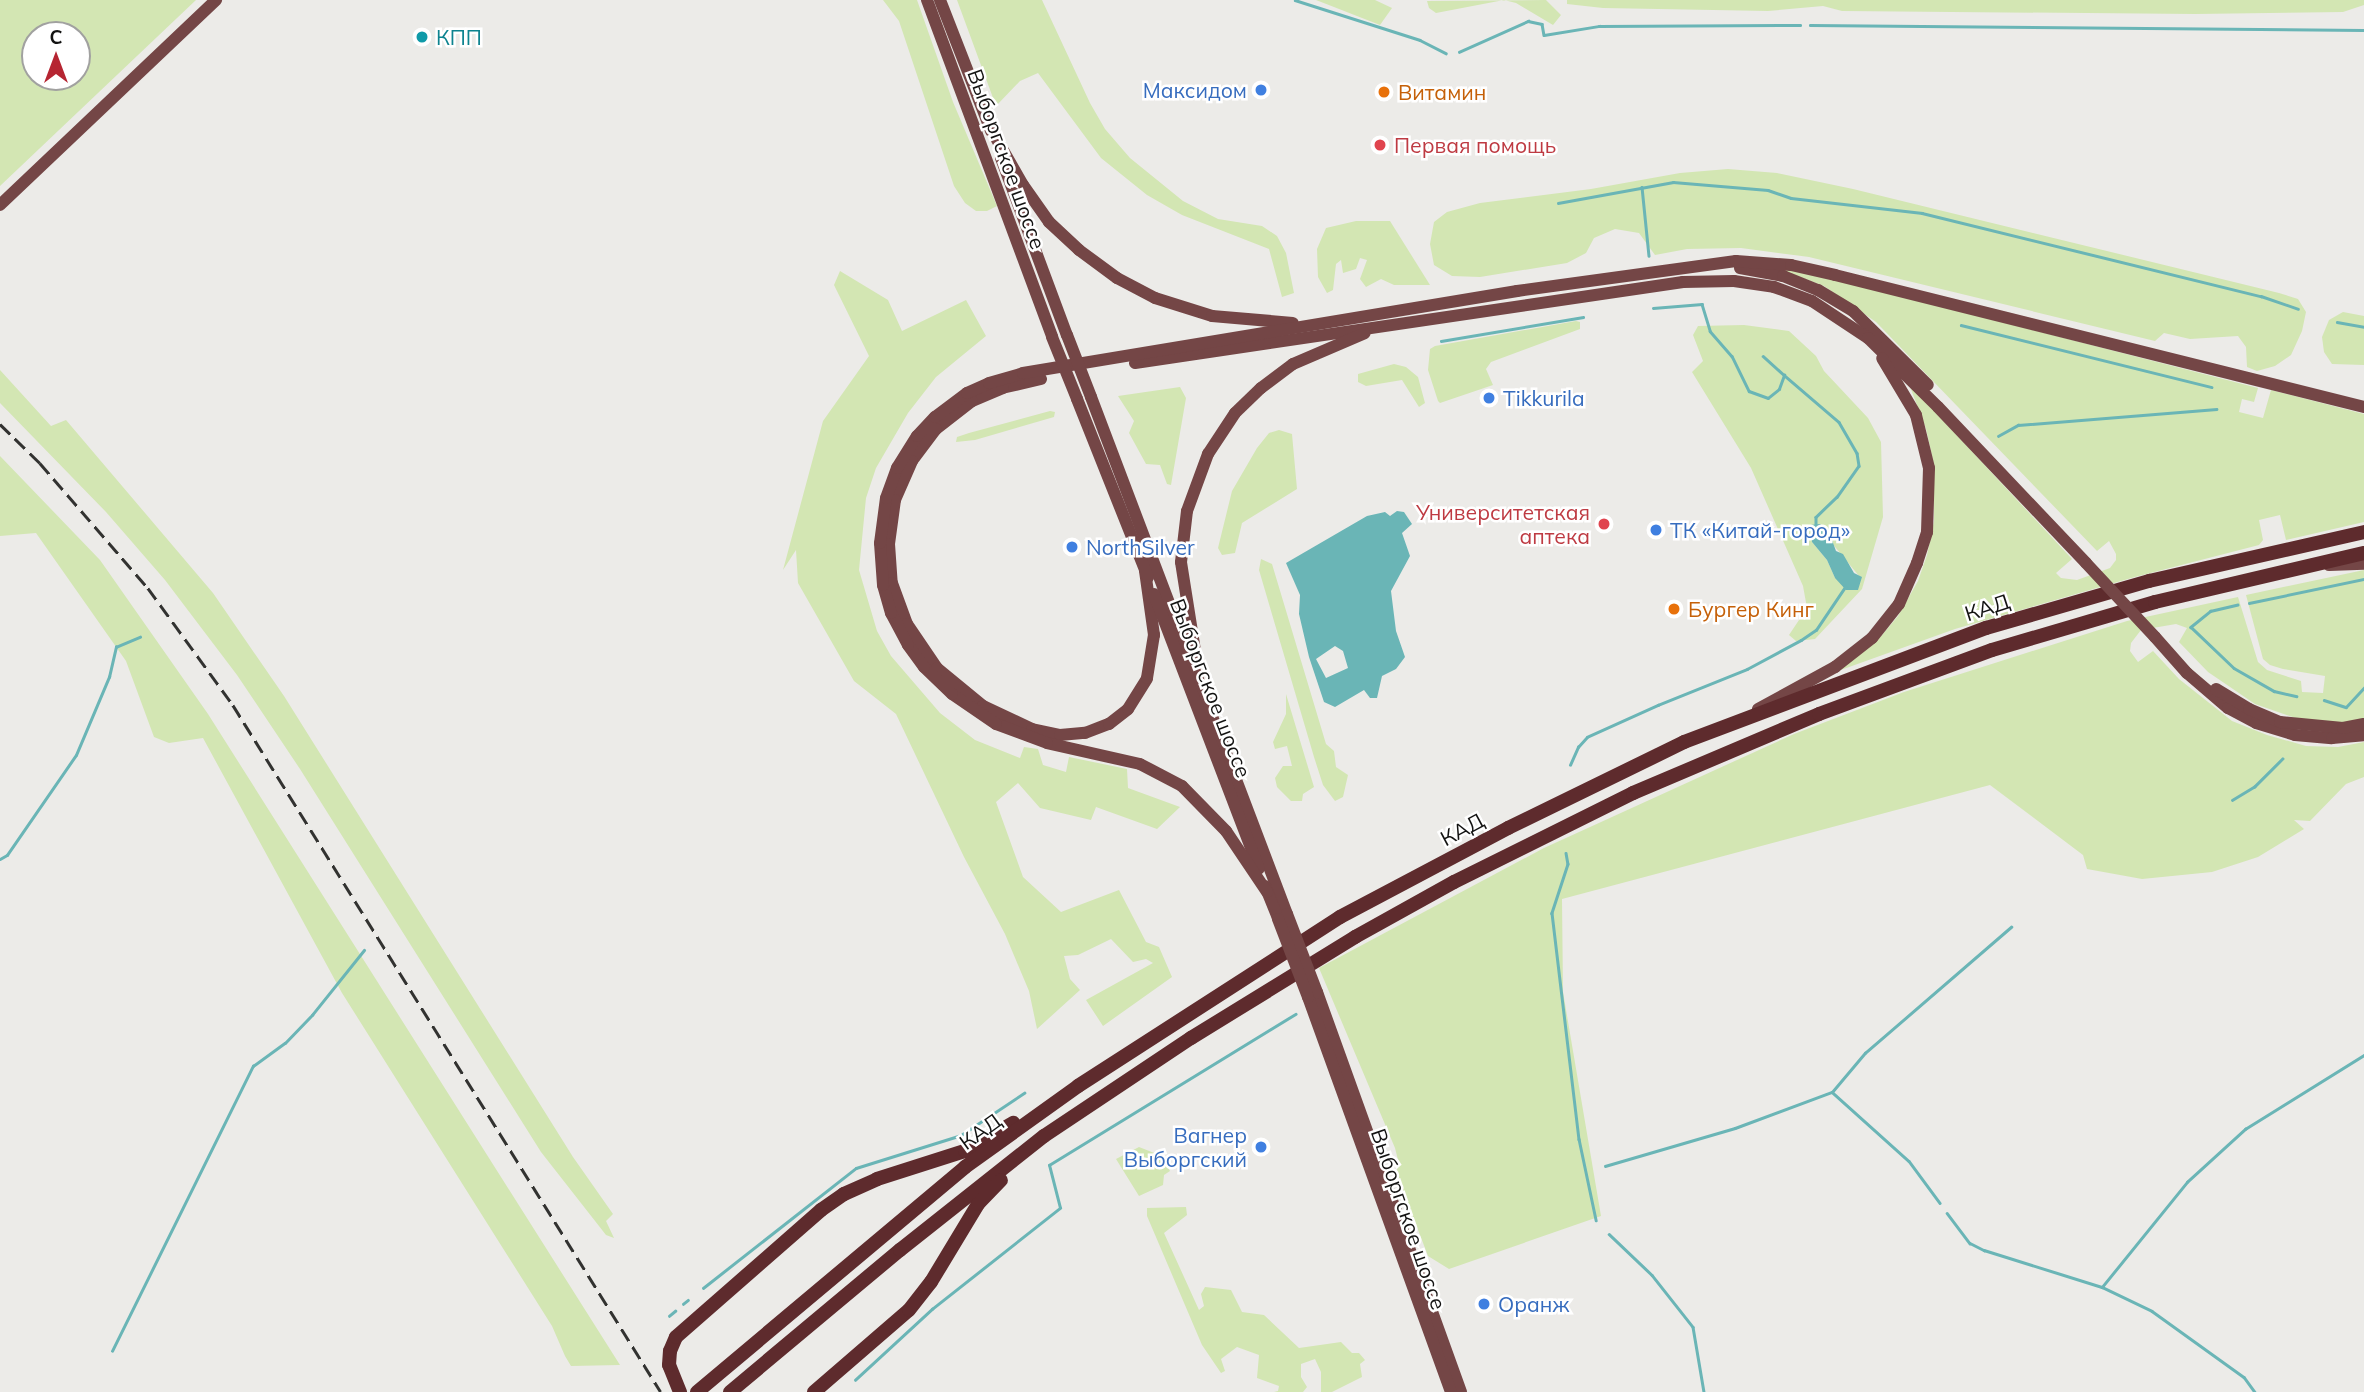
<!DOCTYPE html>
<meta charset="utf-8">
<style>
body{margin:0}
#map{position:relative;width:2364px;height:1392px;overflow:hidden;background:#ecebe8;font-family:Mulish,sans-serif}
div>[style]{position:absolute}
[style*='--x']{left:calc(var(--x)*1px);top:calc(var(--y)*1px);width:calc(var(--w)*1px);rotate:calc(var(--a)*1deg)}
.green>*{inset:0;background:#d3e6b3}
.water>*{inset:0;background:#6ab5b6}
.stream>*{height:2.5px;margin:-1.25px;padding:0 1.25px;transform-origin:1.25px;border-radius:1.25px;background:#6ab5b6}
.major>*{height:12px;margin:-6px;padding:0 6px;transform-origin:6px;border-radius:6px;background:#744646}
.highway>*{height:14px;margin:-7px;padding:0 7px;transform-origin:7px;border-radius:7px;background:#5e2b2d}
.rail>*{height:2.5px;margin-top:-1.25px;transform-origin:0;background:repeating-linear-gradient(90deg,#323230 0 14px,transparent 0 21px)}
.major-bridge>*{height:12px;margin:-6px;padding:0 6px;transform-origin:6px;border-radius:6px;background:#744646}
.dots>*{width:19px;height:19px;translate:-50% -50%;box-sizing:border-box;border:4px solid #fff;border-radius:50%}
span{translate:-50% -50%;white-space:nowrap;text-align:center;line-height:1.15;-webkit-text-stroke:5px #fff;paint-order:stroke}
.culture-label{font-size:21px;color:#0d838f}
.left{translate:0 -50%;text-align:left}
.shop-label{font-size:21px;color:#366cbe}
.right{translate:-100% -50%;text-align:right}
.food-label{font-size:21px;color:#c56008}
.health-label{font-size:21px;color:#be3a42}
.street-label{font-size:21px;color:#131312}
.north{position:absolute;left:21px;top:21px;width:70px;height:70px;box-sizing:border-box;background:#fff;border:2px solid #a1a1a0;border-radius:50%;rotate:0deg;font-size:19px;font-weight:700;line-height:28px;text-align:center;color:#131312}
.north::after{content:'';display:block;margin:auto;width:24px;height:32px;background:#b62532;clip-path:polygon(50% 0,100% 100%,50% 72%,0 100%)}
</style>
<div id="map">
<div class="green">
<div style="clip-path:polygon(evenodd,0 0,196px 0,0 186px,0 0,35px 35px,77px 35px,77px 77px,35px 77px,35px 35px)"></div>
<div style="clip-path:polygon(883px 0,917px 0,953px 102px,997px 206px,987px 211px,976px 211px,965px 203px,954px 186px,899px 21px)"></div>
<div style="clip-path:polygon(957px 0,1042px 0,1090px 103px,1105px 129px,1130px 158px,1183px 201px,1218px 219px,1262px 226px,1277px 236px,1286px 253px,1294px 293px,1282px 297px,1269px 249px,1182px 215px,1147px 195px,1101px 158px,1038px 73px,1020px 81px,996px 106px)"></div>
<div style="clip-path:polygon(1316px 0,1375px 0,1392px 8px,1380px 25px)"></div>
<div style="clip-path:polygon(1504px 0,1436px 13px,1429px 8px,1427px 1px,1546px 0,1561px 15px,1553px 25px,1516px 3px)"></div>
<div style="clip-path:polygon(1567px 0,2364px 0,2364px 5px,2343px 12px,2195px 14px,1842px 11px,1823px 6px,1768px 11px,1603px 8px,1567px 4px)"></div>
<div style="clip-path:polygon(1728px 169px,1777px 173px,1853px 189px,2279px 293px,2298px 299px,2306px 312px,2302px 331px,2291px 355px,2275px 366px,2257px 371px,2247px 367px,2246px 347px,2238px 336px,2190px 339px,2164px 333px,2155px 341px,1809px 257px,1741px 248px,1687px 249px,1655px 255px,1639px 233px,1615px 229px,1594px 238px,1586px 253px,1567px 263px,1480px 277px,1452px 276px,1434px 265px,1430px 244px,1434px 222px,1447px 212px,1480px 203px,1591px 189px,1680px 173px)"></div>
<div style="clip-path:polygon(1356px 221px,1390px 221px,1430px 285px,1394px 285px,1381px 279px,1366px 287px,1360px 279px,1367px 260px,1360px 258px,1356px 269px,1343px 273px,1341px 260px,1336px 264px,1333px 290px,1327px 293px,1318px 277px,1317px 249px,1326px 228px)"></div>
<div style="clip-path:polygon(1773px 267px,1816px 274px,2258px 388px,2254px 402px,2242px 399px,2239px 412px,2263px 418px,2271px 390px,2364px 414px,2364px 522px,2286px 540px,2280px 515px,2259px 520px,2263px 540px,2259px 545px,2135px 577px,1955px 629px,1838px 671px,1882px 635px,1898px 616px,1918px 581px,1927px 555px,1934px 521px,1934px 465px,1926px 429px,1909px 384px,2072px 559px,2056px 573px,2061px 578px,2077px 580px,2110px 568px,2116px 560px,2116px 554px,2109px 541px,2097px 551px,1876px 322px,1824px 286px)"></div>
<div style="clip-path:polygon(840px 271px,888px 300px,902px 331px,966px 300px,986px 336px,936px 377px,908px 413px,876px 468px,866px 498px,859px 570px,877px 631px,891px 656px,940px 713px,975px 740px,1020px 758px,1024px 747px,1038px 749px,1043px 765px,1066px 772px,1069px 757px,1127px 769px,1128px 788px,1180px 807px,1157px 829px,1096px 807px,1091px 820px,1040px 808px,1018px 783px,996px 802px,1023px 877px,1061px 912px,1119px 890px,1146px 942px,1159px 947px,1172px 977px,1103px 1026px,1086px 1000px,1153px 963px,1146px 959px,1133px 962px,1111px 939px,1078px 955px,1064px 956px,1070px 979px,1080px 990px,1037px 1029px,1029px 991px,1005px 934px,964px 857px,896px 714px,854px 681px,798px 583px,796px 550px,783px 570px,823px 421px,869px 356px,834px 285px)"></div>
<div style="clip-path:polygon(2343px 312px,2364px 316px,2364px 365px,2332px 364px,2324px 352px,2322px 337px,2329px 320px)"></div>
<div style="clip-path:polygon(1576px 321px,1580px 322px,1580px 329px,1491px 362px,1486px 369px,1493px 385px,1440px 403px,1438px 401px,1428px 370px,1430px 349px,1435px 346px)"></div>
<div style="clip-path:polygon(evenodd,1744px 325px,1789px 331px,1816px 356px,1824px 371px,1868px 418px,1881px 442px,1883px 517px,1862px 589px,1815px 639px,1796px 641px,1789px 635px,1807px 608px,1803px 586px,1751px 468px,1692px 372px,1703px 361px,1693px 335px,1698px 326px,1744px 325px,1812px 542px,1831px 542px,1859px 576px,1835px 578px,1827px 560px,1812px 542px)"></div>
<div style="clip-path:polygon(1394px 364px,1406px 367px,1418px 377px,1425px 403px,1419px 407px,1402px 380px,1366px 386px,1358px 382px,1358px 374px)"></div>
<div style="clip-path:polygon(0 370px,51px 426px,66px 420px,213px 593px,284px 696px,573px 1157px,613px 1214px,606px 1221px,614px 1238px,606px 1235px,541px 1152px,300px 769px,237px 675px,165px 580px,106px 512px,0 403px)"></div>
<div style="clip-path:polygon(1180px 387px,1186px 398px,1171px 485px,1167px 484px,1160px 465px,1146px 464px,1129px 433px,1134px 421px,1118px 396px)"></div>
<div style="clip-path:polygon(1050px 411px,1055px 412px,1054px 417px,975px 440px,956px 442px,957px 437px,969px 433px)"></div>
<div style="clip-path:polygon(1279px 430px,1292px 434px,1297px 489px,1242px 523px,1235px 553px,1222px 555px,1218px 548px,1232px 491px,1257px 448px,1269px 433px)"></div>
<div style="clip-path:polygon(0 456px,100px 560px,208px 714px,620px 1365px,571px 1366px,565px 1356px,552px 1326px,342px 993px,203px 738px,169px 743px,154px 737px,126px 661px,36px 533px,0 536px)"></div>
<div style="clip-path:polygon(1261px 559px,1272px 564px,1326px 744px,1334px 751px,1336px 767px,1348px 775px,1343px 797px,1335px 801px,1323px 785px,1314px 757px,1259px 570px)"></div>
<div style="clip-path:polygon(2364px 570px,2364px 720px,2335px 723px,2301px 720px,2255px 704px,2208px 672px,2179px 642px,2187px 628px,2176px 624px,2141px 630px,2131px 643px,2130px 651px,2138px 662px,2153px 651px,2179px 679px,2232px 721px,2267px 735px,2306px 746px,2338px 747px,2364px 742px,2364px 777px,2346px 784px,2310px 821px,2294px 820px,2304px 829px,2258px 857px,2212px 872px,2142px 879px,2087px 869px,2083px 855px,1990px 785px,1562px 899px,1563px 992px,1601px 1216px,1449px 1269px,1428px 1256px,1396px 1172px,1399px 1164px,1395px 1148px,1319px 968px,1544px 848px,1794px 734px,1904px 692px,2127px 621px,2238px 597px,2258px 662px,2267px 670px,2301px 681px,2302px 692px,2323px 693px,2325px 676px,2283px 669px,2270px 665px,2263px 659px,2246px 595px)"></div>
<div style="clip-path:polygon(1286px 694px,1314px 787px,1303px 794px,1302px 801px,1291px 801px,1277px 787px,1275px 778px,1283px 766px,1292px 766px,1287px 746px,1275px 749px,1273px 742px,1286px 714px)"></div>
<div style="clip-path:polygon(1139px 1147px,1162px 1156px,1170px 1171px,1164px 1175px,1163px 1185px,1139px 1196px,1116px 1159px)"></div>
<div style="clip-path:polygon(1186px 1207px,1187px 1215px,1164px 1233px,1199px 1310px,1204px 1306px,1201px 1294px,1205px 1287px,1231px 1290px,1242px 1312px,1264px 1315px,1299px 1348px,1341px 1342px,1352px 1353px,1359px 1353px,1365px 1360px,1360px 1364px,1362px 1377px,1332px 1392px,1321px 1392px,1321px 1372px,1315px 1359px,1301px 1364px,1301px 1377px,1307px 1387px,1303px 1392px,1274px 1392px,1278px 1391px,1279px 1386px,1257px 1378px,1259px 1355px,1237px 1347px,1221px 1359px,1225px 1371px,1221px 1373px,1202px 1345px,1147px 1216px,1147px 1208px)"></div>
</div>
<div class="water">
<div style="clip-path:polygon(evenodd,1397px 511px,1404px 512px,1412px 524px,1402px 533px,1410px 556px,1391px 591px,1396px 631px,1405px 657px,1396px 669px,1382px 676px,1377px 698px,1370px 698px,1364px 690px,1335px 707px,1324px 702px,1309px 657px,1299px 614px,1300px 595px,1286px 563px,1367px 516px,1385px 512px,1390px 516px,1397px 511px,1335px 646px,1343px 651px,1348px 668px,1326px 678px,1316px 659px,1335px 646px)"></div>
<div style="clip-path:polygon(1820px 524px,1829px 532px,1836px 551px,1843px 554px,1854px 573px,1862px 577px,1858px 590px,1846px 590px,1835px 578px,1827px 560px,1812px 542px,1810px 525px)"></div>
</div>
<div class="stream">
<div style="--x:1295;--y:0;--w:131;--a:17.7"></div>
<div style="--x:1420;--y:40;--w:29;--a:27"></div>
<div style="--x:1810;--y:25;--w:554;--a:0.52"></div>
<div style="--x:1459;--y:52;--w:76;--a:-24.2"></div>
<div style="--x:1528;--y:21;--w:14;--a:12"></div>
<div style="--x:1542;--y:24;--w:11;--a:80"></div>
<div style="--x:1544;--y:35;--w:56;--a:-9.3"></div>
<div style="--x:1599;--y:26;--w:201;--a:-0.3"></div>
<div style="--x:1642;--y:187;--w:69;--a:84.2"></div>
<div style="--x:1558;--y:203;--w:117;--a:-10.3"></div>
<div style="--x:1673;--y:182;--w:95;--a:4.8"></div>
<div style="--x:1768;--y:190;--w:24;--a:19"></div>
<div style="--x:1791;--y:198;--w:132;--a:6.5"></div>
<div style="--x:1922;--y:213;--w:349;--a:13.8"></div>
<div style="--x:2261;--y:296;--w:39;--a:19"></div>
<div style="--x:1653;--y:308;--w:49;--a:-4.7"></div>
<div style="--x:1702;--y:304;--w:28;--a:73"></div>
<div style="--x:1710;--y:331;--w:33;--a:49"></div>
<div style="--x:1732;--y:356;--w:39;--a:64"></div>
<div style="--x:1749;--y:391;--w:20;--a:20"></div>
<div style="--x:1768;--y:398;--w:14;--a:-39"></div>
<div style="--x:1779;--y:389;--w:15;--a:-70"></div>
<div style="--x:1784;--y:375;--w:72;--a:40.5"></div>
<div style="--x:1839;--y:422;--w:36;--a:60"></div>
<div style="--x:1857;--y:453;--w:13;--a:81"></div>
<div style="--x:1859;--y:466;--w:38;--a:125"></div>
<div style="--x:1837;--y:497;--w:29;--a:136"></div>
<div style="--x:1816;--y:517;--w:10;--a:90"></div>
<div style="--x:2337;--y:322;--w:27;--a:10"></div>
<div style="--x:1961;--y:325;--w:258;--a:13.9"></div>
<div style="--x:1441;--y:341;--w:144;--a:-9.6"></div>
<div style="--x:1763;--y:356;--w:28;--a:42"></div>
<div style="--x:1998;--y:436;--w:23;--a:-29"></div>
<div style="--x:2018;--y:425;--w:199;--a:-4.6"></div>
<div style="--x:2249;--y:603;--w:117;--a:-11.8"></div>
<div style="--x:2238;--y:605;--w:28;--a:167"></div>
<div style="--x:2211;--y:611;--w:26;--a:141"></div>
<div style="--x:2191;--y:627;--w:59;--a:43.6"></div>
<div style="--x:2234;--y:668;--w:46;--a:29.9"></div>
<div style="--x:2274;--y:691;--w:23;--a:13"></div>
<div style="--x:2324;--y:700;--w:23;--a:18"></div>
<div style="--x:2346;--y:707;--w:26;--a:-47"></div>
<div style="--x:1570;--y:765;--w:20;--a:-66"></div>
<div style="--x:1578;--y:747;--w:13;--a:-48"></div>
<div style="--x:1587;--y:737;--w:78;--a:-24.3"></div>
<div style="--x:1658;--y:705;--w:96;--a:-22"></div>
<div style="--x:1747;--y:669;--w:61;--a:-28.2"></div>
<div style="--x:1801;--y:640;--w:18;--a:-34"></div>
<div style="--x:1816;--y:630;--w:52;--a:-56"></div>
<div style="--x:2232;--y:800;--w:26;--a:-31"></div>
<div style="--x:2254;--y:787;--w:40;--a:-45"></div>
<div style="--x:1566;--y:853;--w:11;--a:80"></div>
<div style="--x:1568;--y:864;--w:52;--a:108.1"></div>
<div style="--x:1552;--y:913;--w:228;--a:83.2"></div>
<div style="--x:1579;--y:1139;--w:83;--a:78.1"></div>
<div style="--x:0;--y:859;--w:8;--a:-30"></div>
<div style="--x:7;--y:855;--w:121;--a:-55.4"></div>
<div style="--x:76;--y:755;--w:85;--a:-67.1"></div>
<div style="--x:109;--y:677;--w:31;--a:-77"></div>
<div style="--x:116;--y:647;--w:26;--a:-23"></div>
<div style="--x:1832;--y:1092;--w:103;--a:41.9"></div>
<div style="--x:1909;--y:1161;--w:52;--a:53.6"></div>
<div style="--x:1605;--y:1166;--w:135;--a:-16.3"></div>
<div style="--x:1735;--y:1128;--w:103;--a:-20.4"></div>
<div style="--x:1832;--y:1092;--w:51;--a:-49.8"></div>
<div style="--x:1865;--y:1053;--w:193;--a:-40.8"></div>
<div style="--x:1947;--y:1213;--w:38;--a:53"></div>
<div style="--x:1970;--y:1243;--w:16;--a:27"></div>
<div style="--x:1984;--y:1250;--w:124;--a:17.4"></div>
<div style="--x:2102;--y:1287;--w:55;--a:25.6"></div>
<div style="--x:2152;--y:1311;--w:113;--a:35.7"></div>
<div style="--x:2244;--y:1377;--w:19;--a:54"></div>
<div style="--x:1609;--y:1234;--w:59;--a:43.6"></div>
<div style="--x:1652;--y:1275;--w:66;--a:51.7"></div>
<div style="--x:1693;--y:1327;--w:66;--a:80.4"></div>
<div style="--x:2102;--y:1287;--w:135;--a:-51"></div>
<div style="--x:2187;--y:1182;--w:79;--a:-42.4"></div>
<div style="--x:2245;--y:1129;--w:140;--a:-31.9"></div>
<div style="--x:703;--y:1288;--w:194;--a:-38.1"></div>
<div style="--x:856;--y:1168;--w:110;--a:-17.4"></div>
<div style="--x:961;--y:1135;--w:76;--a:-33.7"></div>
<div style="--x:683;--y:1304;--w:6;--a:-39"></div>
<div style="--x:669;--y:1316;--w:8;--a:-40"></div>
<div style="--x:112;--y:1351;--w:318;--a:-63.7"></div>
<div style="--x:253;--y:1066;--w:39;--a:-36"></div>
<div style="--x:285;--y:1043;--w:39;--a:-46"></div>
<div style="--x:312;--y:1015;--w:83;--a:-51.3"></div>
<div style="--x:855;--y:1380;--w:105;--a:-42.7"></div>
<div style="--x:932;--y:1309;--w:163;--a:-38.3"></div>
<div style="--x:1060;--y:1208;--w:44;--a:-104.3"></div>
<div style="--x:1049;--y:1165;--w:289;--a:-31.5"></div>
</div>
<div class="major">
<div style="--x:927;--y:0;--w:359;--a:69.6"></div>
<div style="--x:940;--y:0;--w:141;--a:68.7"></div>
<div style="--x:988;--y:124;--w:70;--a:60.2"></div>
<div style="--x:1023;--y:185;--w:45;--a:54.9"></div>
<div style="--x:1049;--y:222;--w:41;--a:43"></div>
<div style="--x:1079;--y:250;--w:47;--a:36.4"></div>
<div style="--x:1117;--y:278;--w:43;--a:27.8"></div>
<div style="--x:1155;--y:298;--w:60;--a:17.5"></div>
<div style="--x:1212;--y:316;--w:81;--a:4.9"></div>
<div style="--x:1001;--y:158;--w:189;--a:69.6"></div>
<div style="--x:0;--y:205;--w:298;--a:-43.5"></div>
<div style="--x:1740;--y:268;--w:44;--a:10.5"></div>
<div style="--x:1783;--y:276;--w:38;--a:22"></div>
<div style="--x:1818;--y:290;--w:41;--a:31"></div>
<div style="--x:1853;--y:311;--w:105;--a:44.6"></div>
<div style="--x:1135;--y:363;--w:554;--a:-8.41"></div>
<div style="--x:1683;--y:282;--w:51;--a:-1.1"></div>
<div style="--x:1734;--y:281;--w:40;--a:8.5"></div>
<div style="--x:1774;--y:287;--w:40;--a:20.2"></div>
<div style="--x:1812;--y:301;--w:67;--a:33.5"></div>
<div style="--x:1868;--y:338;--w:98;--a:44.6"></div>
<div style="--x:1938;--y:407;--w:215;--a:46.5"></div>
<div style="--x:1041;--y:379;--w:39;--a:167"></div>
<div style="--x:1003;--y:388;--w:34;--a:157"></div>
<div style="--x:972;--y:401;--w:46;--a:142.1"></div>
<div style="--x:936;--y:429;--w:40;--a:127"></div>
<div style="--x:912;--y:461;--w:43;--a:113.6"></div>
<div style="--x:895;--y:500;--w:44;--a:97.8"></div>
<div style="--x:889;--y:544;--w:39;--a:86"></div>
<div style="--x:892;--y:583;--w:44;--a:69.9"></div>
<div style="--x:907;--y:624;--w:53;--a:55.7"></div>
<div style="--x:937;--y:668;--w:60;--a:39.6"></div>
<div style="--x:983;--y:706;--w:54;--a:25.1"></div>
<div style="--x:1032;--y:729;--w:29;--a:12"></div>
<div style="--x:1060;--y:735;--w:25;--a:-5"></div>
<div style="--x:1085;--y:733;--w:26;--a:-21"></div>
<div style="--x:1109;--y:724;--w:24;--a:-38"></div>
<div style="--x:1128;--y:709;--w:36;--a:-58"></div>
<div style="--x:1147;--y:678;--w:44;--a:-80.8"></div>
<div style="--x:1154;--y:635;--w:65;--a:-98"></div>
<div style="--x:1091;--y:397;--w:553;--a:69.24"></div>
<div style="--x:1077;--y:399;--w:192;--a:68.3"></div>
<div style="--x:2329;--y:565;--w:35;--a:-2"></div>
<div style="--x:1154;--y:594;--w:294;--a:69.1"></div>
<div style="--x:2155;--y:637;--w:48;--a:48.4"></div>
<div style="--x:2187;--y:673;--w:54;--a:40.5"></div>
<div style="--x:2228;--y:708;--w:32;--a:28"></div>
<div style="--x:2256;--y:723;--w:41;--a:17.1"></div>
<div style="--x:2295;--y:735;--w:37;--a:5"></div>
<div style="--x:2332;--y:738;--w:32;--a:-5"></div>
<div style="--x:1196;--y:657;--w:96;--a:-99"></div>
<div style="--x:1181;--y:562;--w:51;--a:-83.3"></div>
<div style="--x:1187;--y:511;--w:61;--a:-69.8"></div>
<div style="--x:1208;--y:454;--w:49;--a:-56.6"></div>
<div style="--x:1235;--y:413;--w:36;--a:-44"></div>
<div style="--x:1261;--y:388;--w:40;--a:-37"></div>
<div style="--x:1293;--y:364;--w:78;--a:-23.3"></div>
<div style="--x:2216;--y:689;--w:39;--a:31"></div>
<div style="--x:2249;--y:709;--w:34;--a:23"></div>
<div style="--x:2280;--y:722;--w:63;--a:5.4"></div>
<div style="--x:2343;--y:728;--w:21;--a:-11"></div>
<div style="--x:1758;--y:709;--w:88;--a:-28.6"></div>
<div style="--x:1835;--y:667;--w:47;--a:-38.1"></div>
<div style="--x:1872;--y:638;--w:43;--a:-51.5"></div>
<div style="--x:1899;--y:604;--w:45;--a:-66.3"></div>
<div style="--x:1917;--y:563;--w:33;--a:-72"></div>
<div style="--x:1927;--y:532;--w:64;--a:-88.2"></div>
<div style="--x:1929;--y:468;--w:55;--a:-103.8"></div>
<div style="--x:1916;--y:415;--w:66;--a:-120.8"></div>
<div style="--x:1265;--y:886;--w:35;--a:68"></div>
<div style="--x:1267;--y:892;--w:73;--a:-123.9"></div>
<div style="--x:1226;--y:831;--w:63;--a:-134.4"></div>
<div style="--x:1182;--y:786;--w:47;--a:-152.4"></div>
<div style="--x:1140;--y:764;--w:95;--a:-167.3"></div>
<div style="--x:1047;--y:743;--w:54;--a:-159.6"></div>
<div style="--x:996;--y:724;--w:53;--a:-145.7"></div>
<div style="--x:952;--y:694;--w:39;--a:-136"></div>
<div style="--x:924;--y:667;--w:27;--a:-126"></div>
<div style="--x:908;--y:645;--w:36;--a:-118"></div>
<div style="--x:891;--y:613;--w:29;--a:-106"></div>
<div style="--x:883;--y:585;--w:42;--a:-94.1"></div>
<div style="--x:880;--y:543;--w:45;--a:-82.4"></div>
<div style="--x:886;--y:498;--w:32;--a:-70"></div>
<div style="--x:897;--y:468;--w:38;--a:-58"></div>
<div style="--x:917;--y:436;--w:26;--a:-47"></div>
<div style="--x:935;--y:417;--w:40;--a:-37"></div>
<div style="--x:967;--y:393;--w:24;--a:-24"></div>
<div style="--x:989;--y:383;--w:35;--a:-16"></div>
<div style="--x:1023;--y:373;--w:501;--a:-9.42"></div>
<div style="--x:1517;--y:291;--w:221;--a:-7.8"></div>
<div style="--x:1736;--y:261;--w:55;--a:4.2"></div>
<div style="--x:1791;--y:265;--w:45;--a:12.8"></div>
<div style="--x:1835;--y:275;--w:545;--a:14.01"></div>
<div style="--x:1317;--y:992;--w:425;--a:70.2"></div>
<div style="--x:1308;--y:997;--w:420;--a:70.1"></div>
</div>
<div class="highway">
<div style="--x:680;--y:1392;--w:29;--a:-112"></div>
<div style="--x:669;--y:1365;--w:14;--a:-86"></div>
<div style="--x:670;--y:1351;--w:15;--a:-67"></div>
<div style="--x:676;--y:1337;--w:193;--a:-41.2"></div>
<div style="--x:821;--y:1210;--w:28;--a:-35"></div>
<div style="--x:844;--y:1194;--w:36;--a:-24"></div>
<div style="--x:877;--y:1179;--w:92;--a:-17.7"></div>
<div style="--x:965;--y:1151;--w:56;--a:-30.3"></div>
<div style="--x:697;--y:1392;--w:350;--a:-40"></div>
<div style="--x:965;--y:1167;--w:139;--a:-35.6"></div>
<div style="--x:1078;--y:1086;--w:312;--a:-32.8"></div>
<div style="--x:1340;--y:917;--w:190;--a:-27.9"></div>
<div style="--x:1508;--y:828;--w:196;--a:-26"></div>
<div style="--x:1684;--y:742;--w:323;--a:-20.7"></div>
<div style="--x:1986;--y:628;--w:170;--a:-16.1"></div>
<div style="--x:2149;--y:581;--w:221;--a:-12.8"></div>
<div style="--x:730;--y:1392;--w:222;--a:-39.9"></div>
<div style="--x:900;--y:1250;--w:184;--a:-38.4"></div>
<div style="--x:1044;--y:1136;--w:177;--a:-33.7"></div>
<div style="--x:1191;--y:1038;--w:193;--a:-31.6"></div>
<div style="--x:1355;--y:937;--w:113;--a:-29.1"></div>
<div style="--x:1454;--y:882;--w:200;--a:-26.4"></div>
<div style="--x:1633;--y:793;--w:202;--a:-23"></div>
<div style="--x:1819;--y:714;--w:184;--a:-20.3"></div>
<div style="--x:1992;--y:650;--w:170;--a:-16.4"></div>
<div style="--x:2155;--y:602;--w:215;--a:-13.2"></div>
<div style="--x:814;--y:1392;--w:125;--a:-40.8"></div>
<div style="--x:909;--y:1310;--w:36;--a:-52"></div>
<div style="--x:931;--y:1282;--w:91;--a:-58.9"></div>
<div style="--x:978;--y:1204;--w:33;--a:-46"></div>
</div>
<div class="rail">
<div style="--x:0;--y:424;--w:56;--a:44.3"></div>
<div style="--x:40;--y:463;--w:165;--a:49.2"></div>
<div style="--x:148;--y:588;--w:145;--a:54"></div>
<div style="--x:233;--y:705;--w:809;--a:58.08"></div>
</div>
<div class="major-bridge">
<div style="--x:1067;--y:335;--w:66;--a:68.8"></div>
<div style="--x:1052;--y:337;--w:67;--a:68"></div>
<div style="--x:2086;--y:563;--w:101;--a:47"></div>
<div style="--x:1287;--y:914;--w:84;--a:69"></div>
<div style="--x:1278;--y:919;--w:84;--a:69"></div>
</div>
<div class="dots">
<div style="left:422px;top:37px;background:#0f9aa8"></div>
<div style="left:1261px;top:90px;background:#3f7fe0"></div>
<div style="left:1384px;top:92px;background:#e8710a"></div>
<div style="left:1380px;top:145px;background:#e0444e"></div>
<div style="left:1489px;top:398px;background:#3f7fe0"></div>
<div style="left:1604px;top:524px;background:#e0444e"></div>
<div style="left:1656px;top:530px;background:#3f7fe0"></div>
<div style="left:1072px;top:547px;background:#3f7fe0"></div>
<div style="left:1674px;top:609px;background:#e8710a"></div>
<div style="left:1261px;top:1147px;background:#3f7fe0"></div>
<div style="left:1484px;top:1304px;background:#3f7fe0"></div>
</div>
<div class="culture-label">
<span class="left" style="left:436px;top:37px">КПП</span>
</div>
<div class="shop-label">
<span class="right" style="left:1247px;top:90px">Максидом</span>
<span class="left" style="left:1503px;top:398px">Tikkurila</span>
<span class="left" style="left:1670px;top:530px">ТК «Китай-город»</span>
<span class="left" style="left:1086px;top:547px">NorthSilver</span>
<span class="right" style="left:1247px;top:1147px">Вагнер<br>Выборгский</span>
<span class="left" style="left:1498px;top:1304px">Оранж</span>
</div>
<div class="food-label">
<span class="left" style="left:1398px;top:92px">Витамин</span>
<span class="left" style="left:1688px;top:609px">Бургер Кинг</span>
</div>
<div class="health-label">
<span class="left" style="left:1394px;top:145px">Первая помощь</span>
<span class="right" style="left:1590px;top:524px">Университетская<br>аптека</span>
</div>
<div class="street-label">
<span style="left:1007px;top:159px;rotate:70deg">Выборгское шоссе</span>
<span style="left:1987px;top:607px;rotate:-18deg">КАД</span>
<span style="left:1211px;top:688px;rotate:69deg">Выборгское шоссе</span>
<span style="left:1462px;top:829px;rotate:-28deg">КАД</span>
<span style="left:980px;top:1131px;rotate:-36deg">КАД</span>
<span style="left:1409px;top:1219px;rotate:71deg">Выборгское шоссе</span>
</div>
<div class="north">С</div>
</div>
